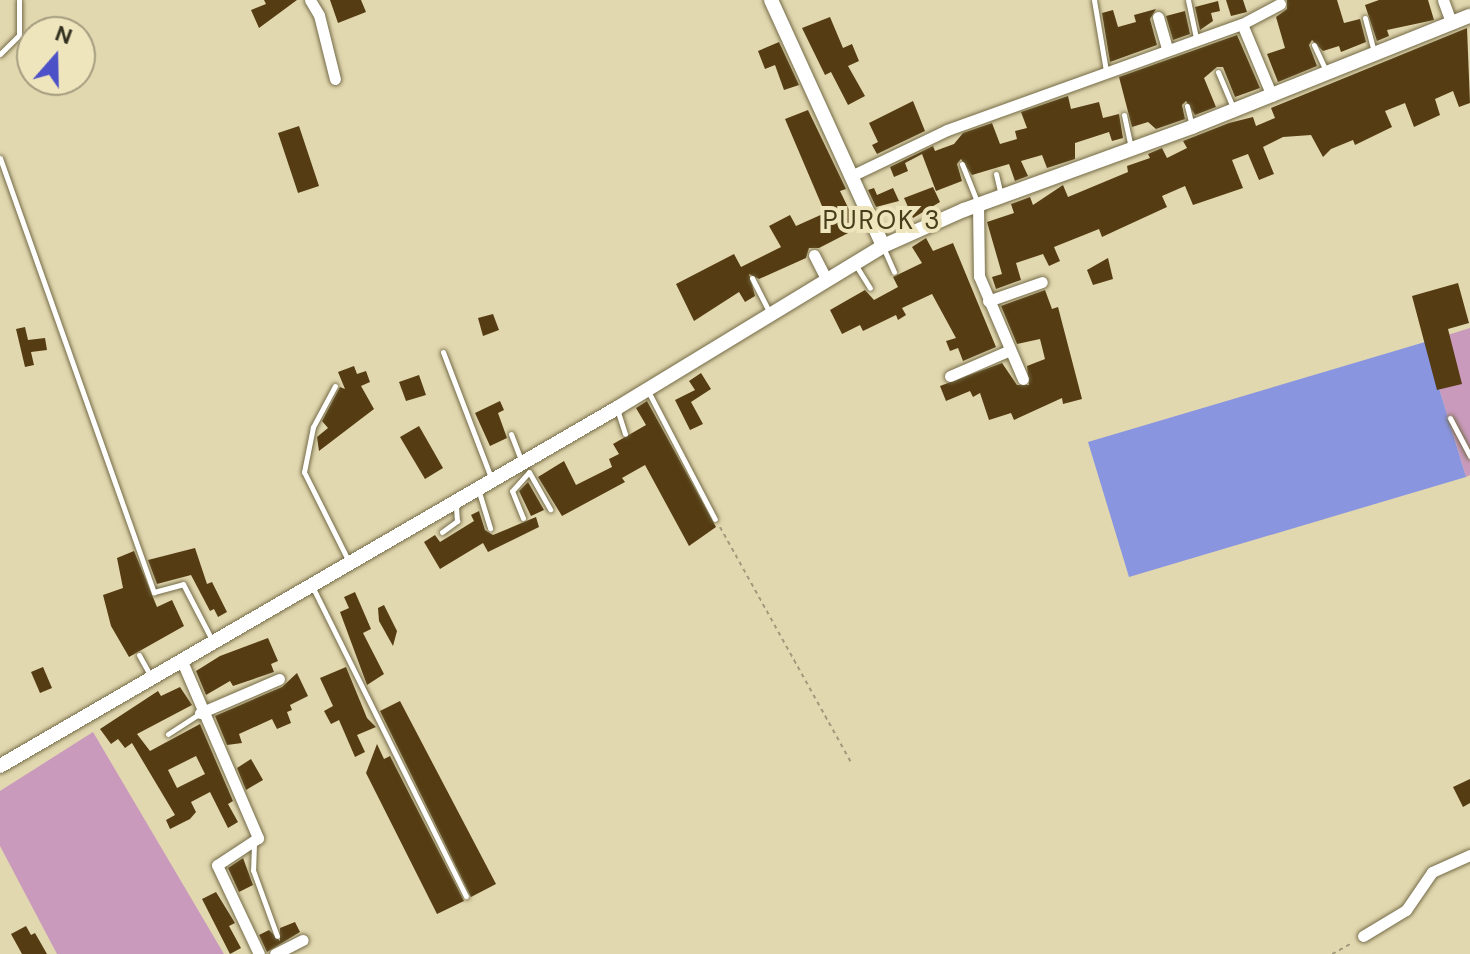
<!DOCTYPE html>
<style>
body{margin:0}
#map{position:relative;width:1470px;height:954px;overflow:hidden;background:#e2d8b0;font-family:"DM Sans",sans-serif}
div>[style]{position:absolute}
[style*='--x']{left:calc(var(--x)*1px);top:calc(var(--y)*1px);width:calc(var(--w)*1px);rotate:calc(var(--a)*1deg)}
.green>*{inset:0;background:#c99abc}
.water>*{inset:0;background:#8a95df}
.building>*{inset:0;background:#553c13}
.path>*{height:2px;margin-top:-1px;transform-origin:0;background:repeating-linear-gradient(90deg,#a0997a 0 4px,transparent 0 8px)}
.roads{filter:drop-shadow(0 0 2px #746b47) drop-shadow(0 0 2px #746b47)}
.service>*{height:5px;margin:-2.5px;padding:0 2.5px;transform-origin:2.5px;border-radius:2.5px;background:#fff}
.minor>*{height:11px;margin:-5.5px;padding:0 5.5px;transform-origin:5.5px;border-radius:5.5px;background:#fff}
.tertiary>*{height:14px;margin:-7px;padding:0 7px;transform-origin:7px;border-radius:7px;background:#fff}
span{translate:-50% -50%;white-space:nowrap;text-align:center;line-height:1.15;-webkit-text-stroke:8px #efe5bd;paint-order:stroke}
.neighbourhood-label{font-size:26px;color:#463e1a;letter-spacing:2px}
.north{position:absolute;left:16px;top:16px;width:80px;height:80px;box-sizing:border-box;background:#efe5bd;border:2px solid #a49d7f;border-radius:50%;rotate:20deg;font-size:22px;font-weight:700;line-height:32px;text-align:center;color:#343121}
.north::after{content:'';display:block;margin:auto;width:28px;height:36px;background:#4d51c7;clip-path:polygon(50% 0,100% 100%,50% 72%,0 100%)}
</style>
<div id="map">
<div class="green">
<div style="clip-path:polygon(1470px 328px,1470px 475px,1466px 477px,1425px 342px)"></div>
<div style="clip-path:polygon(93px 732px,224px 954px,57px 954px,0 846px,0 791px)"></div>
</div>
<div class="water">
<div style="clip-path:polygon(1425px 342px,1466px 477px,1129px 577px,1088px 442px)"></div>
</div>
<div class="building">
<div style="clip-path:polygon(264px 0,297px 0,259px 28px,251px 10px,266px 4px)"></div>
<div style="clip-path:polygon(330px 0,361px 0,366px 12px,338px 23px)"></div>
<div style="clip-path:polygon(1226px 0,1243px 0,1247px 12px,1231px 16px)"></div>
<div style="clip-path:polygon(1287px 0,1337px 0,1344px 23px,1360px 19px,1366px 42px,1341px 52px,1339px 46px,1323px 51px,1312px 40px,1309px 45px,1317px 66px,1278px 82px,1267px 54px,1285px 48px,1276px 17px,1287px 9px)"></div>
<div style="clip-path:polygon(1379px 0,1428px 0,1434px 20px,1387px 30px,1389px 36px,1377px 41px,1365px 5px)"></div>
<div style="clip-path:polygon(1218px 1px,1220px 11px,1211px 13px,1213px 21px,1200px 30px,1195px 7px)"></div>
<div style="clip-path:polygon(1156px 9px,1150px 19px,1157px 45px,1110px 62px,1102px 13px,1113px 10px,1118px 27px,1136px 22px,1134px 15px)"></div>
<div style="clip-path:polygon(1185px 11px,1190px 34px,1173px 40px,1166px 16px)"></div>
<div style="clip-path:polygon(830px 17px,843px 48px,852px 44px,859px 61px,848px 66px,865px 96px,848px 105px,831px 72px,825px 75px,802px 28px)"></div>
<div style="clip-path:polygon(1467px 28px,1470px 103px,1459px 107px,1453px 91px,1435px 99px,1440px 115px,1414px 127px,1405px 103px,1385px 111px,1392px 127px,1355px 145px,1353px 140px,1331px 149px,1323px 157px,1311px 135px,1283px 137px,1263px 147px,1274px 174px,1259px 180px,1248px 154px,1232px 160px,1243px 188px,1193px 205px,1185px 186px,1162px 196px,1167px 207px,1117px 230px,1102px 237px,1099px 229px,1054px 247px,1060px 261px,1049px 266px,1043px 254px,1016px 263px,1021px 280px,996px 289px,992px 277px,1002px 274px,987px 222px,1014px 213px,1011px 204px,1030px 197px,1033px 205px,1063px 185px,1068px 197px,1128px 172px,1127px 166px,1150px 158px,1148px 154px,1162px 148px,1167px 158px,1187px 148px,1183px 141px,1229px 123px,1253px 117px,1256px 126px,1275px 118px,1271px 108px)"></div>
<div style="clip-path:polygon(1237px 35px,1260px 88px,1235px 97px,1223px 67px,1217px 67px,1204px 78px,1216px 107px,1195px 115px,1186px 101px,1182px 105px,1185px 119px,1156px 129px,1148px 122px,1132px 127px,1119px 77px)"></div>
<div style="clip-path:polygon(779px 42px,799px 85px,784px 90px,775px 65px,765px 69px,758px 51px)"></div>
<div style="clip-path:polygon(1068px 96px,1071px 109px,1099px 102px,1103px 118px,1119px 114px,1123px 138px,1112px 141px,1109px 132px,1075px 143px,1075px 159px,1047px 168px,1042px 155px,1021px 161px,1028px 176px,1015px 181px,1009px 164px,972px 175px,961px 159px,957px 164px,962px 181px,936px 191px,922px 154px,905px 163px,908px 171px,894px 177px,890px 167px,933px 146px,935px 151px,954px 144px,963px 133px,992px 123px,1000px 144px,1017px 139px,1015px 131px,1027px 128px,1021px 112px)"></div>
<div style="clip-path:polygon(913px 101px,925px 131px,877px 154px,872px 145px,878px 142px,869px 123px)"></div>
<div style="clip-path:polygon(808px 110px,846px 189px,840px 191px,858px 228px,819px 248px,809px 248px,806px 258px,759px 279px,749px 274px,755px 296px,745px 302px,739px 292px,694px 321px,676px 284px,734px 254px,741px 267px,781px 247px,769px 226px,790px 215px,796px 226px,825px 213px,785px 119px)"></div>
<div style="clip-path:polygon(299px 126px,319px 186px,298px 193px,278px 133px)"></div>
<div style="clip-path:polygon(933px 187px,940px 202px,913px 218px,904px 198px)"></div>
<div style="clip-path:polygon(874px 188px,877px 195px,893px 188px,899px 201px,876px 207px,868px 190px)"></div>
<div style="clip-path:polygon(926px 238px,933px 251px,953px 243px,996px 347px,963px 361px,958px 348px,950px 351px,946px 341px,956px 338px,932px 294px,902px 308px,906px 315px,898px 320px,896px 315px,863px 331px,860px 325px,842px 334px,830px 310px,865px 290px,874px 300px,898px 287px,893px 277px,922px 263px,912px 247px)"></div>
<div style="clip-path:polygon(1108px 258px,1113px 279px,1093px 285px,1087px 270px)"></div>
<div style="clip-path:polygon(1458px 283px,1469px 323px,1448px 329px,1462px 384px,1437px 390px,1412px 296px)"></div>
<div style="clip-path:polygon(1045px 290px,1052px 309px,1058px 307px,1082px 399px,1063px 404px,1062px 398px,1014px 420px,1011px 413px,989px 420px,980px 393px,973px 397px,970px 391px,946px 401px,940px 386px,1002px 363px,1017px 385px,1029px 385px,1027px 366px,1045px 359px,1040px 339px,1017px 344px,1001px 306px)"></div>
<div style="clip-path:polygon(493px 314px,499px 330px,483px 336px,478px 318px)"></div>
<div style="clip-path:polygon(25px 327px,28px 340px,45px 338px,47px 350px,31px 352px,34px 365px,25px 367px,16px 329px)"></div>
<div style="clip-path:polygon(354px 366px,357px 374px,366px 371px,370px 382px,361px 386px,374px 409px,319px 451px,317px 437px,328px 428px,322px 421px,340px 387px,345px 389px,338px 372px)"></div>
<div style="clip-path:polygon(701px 373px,711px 389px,691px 402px,703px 424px,690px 430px,675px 400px,695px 390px,689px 381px)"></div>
<div style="clip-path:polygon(419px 375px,426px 395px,406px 401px,399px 382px)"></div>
<div style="clip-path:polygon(500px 401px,504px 410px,498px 413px,507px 438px,490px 446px,475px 413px)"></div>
<div style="clip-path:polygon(647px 401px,716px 527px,689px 546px,645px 465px,622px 478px,625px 482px,562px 516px,538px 477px,564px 461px,576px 485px,612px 467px,609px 459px,619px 454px,613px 444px,646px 425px,636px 408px)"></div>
<div style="clip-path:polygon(419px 426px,443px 468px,425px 479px,400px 437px)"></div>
<div style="clip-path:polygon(528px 482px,544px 510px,531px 516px,519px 491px)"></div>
<div style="clip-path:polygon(479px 511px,485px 530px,493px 535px,536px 517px,539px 527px,488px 552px,483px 543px,440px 569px,424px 542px,435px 535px,440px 542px,474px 521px,471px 515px)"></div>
<div style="clip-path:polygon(195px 548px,207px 584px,212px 582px,227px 612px,218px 617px,214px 609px,210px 611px,191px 575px,157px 584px,148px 560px)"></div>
<div style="clip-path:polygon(134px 551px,157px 607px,172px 600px,184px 626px,129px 657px,111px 626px,103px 595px,123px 588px,117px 558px)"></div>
<div style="clip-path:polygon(355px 592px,371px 629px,363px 633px,384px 674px,367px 685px,340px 612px,349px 608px,344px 597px)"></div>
<div style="clip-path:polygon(384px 605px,397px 631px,393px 646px,379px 621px,378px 608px)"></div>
<div style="clip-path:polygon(268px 638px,278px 661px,271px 664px,274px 672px,233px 686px,230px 681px,206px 695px,196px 671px,220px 656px)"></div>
<div style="clip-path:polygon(43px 667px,52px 688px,40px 693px,31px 672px)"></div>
<div style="clip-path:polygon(346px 667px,367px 718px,376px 727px,357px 735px,365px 752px,355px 757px,339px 720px,331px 724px,324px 711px,333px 706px,320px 678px)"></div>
<div style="clip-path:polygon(297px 673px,308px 696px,290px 705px,292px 710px,287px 712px,291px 723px,277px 729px,272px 719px,239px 734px,242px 743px,227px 745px,215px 716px,282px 687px)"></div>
<div style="clip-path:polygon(evenodd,180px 687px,192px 705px,137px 734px,150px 751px,200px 724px,233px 801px,228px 804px,238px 822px,228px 828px,210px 792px,191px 802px,196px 812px,190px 819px,170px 829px,166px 820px,175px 815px,132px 743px,125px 748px,118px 739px,111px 744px,100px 729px,158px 691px,161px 696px,180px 687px,196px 756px,205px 774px,177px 788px,168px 770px,196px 756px)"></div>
<div style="clip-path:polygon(400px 701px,496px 884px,471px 897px,380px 711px)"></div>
<div style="clip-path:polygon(377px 744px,384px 759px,390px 756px,464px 901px,437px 914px,366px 773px)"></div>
<div style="clip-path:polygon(251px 759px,263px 780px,246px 790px,237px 768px)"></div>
<div style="clip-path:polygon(1470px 779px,1470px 803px,1463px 807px,1453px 787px)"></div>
<div style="clip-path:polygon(243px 858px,253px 885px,239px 892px,228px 868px)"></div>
<div style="clip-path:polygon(216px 892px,235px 923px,229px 926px,241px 948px,230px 954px,202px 899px)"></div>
<div style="clip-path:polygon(295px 922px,300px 932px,267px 952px,259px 935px,269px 930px,280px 941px,280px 928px)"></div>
<div style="clip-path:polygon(26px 926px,31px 935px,35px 933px,47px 954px,22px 954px,11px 934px)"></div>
</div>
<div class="path">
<div style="--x:720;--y:527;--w:271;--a:60.9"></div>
<div style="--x:1332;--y:954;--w:23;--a:-29"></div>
</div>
<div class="roads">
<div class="service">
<div style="--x:1094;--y:0;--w:72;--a:80.4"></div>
<div style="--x:1188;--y:0;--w:39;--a:78"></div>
<div style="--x:1365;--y:18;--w:35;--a:75"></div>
<div style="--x:1314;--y:45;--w:31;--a:65"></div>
<div style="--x:0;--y:54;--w:27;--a:-45"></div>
<div style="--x:19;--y:35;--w:35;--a:-90"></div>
<div style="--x:1218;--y:72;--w:39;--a:67"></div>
<div style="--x:1187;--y:106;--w:21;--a:76"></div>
<div style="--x:1124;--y:115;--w:35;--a:78"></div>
<div style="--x:0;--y:158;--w:461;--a:70.5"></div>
<div style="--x:154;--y:592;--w:30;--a:-15"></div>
<div style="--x:183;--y:584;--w:63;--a:62.6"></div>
<div style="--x:962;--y:164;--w:43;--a:68.2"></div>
<div style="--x:996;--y:174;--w:22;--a:77"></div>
<div style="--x:883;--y:247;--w:27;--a:66"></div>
<div style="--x:855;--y:264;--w:28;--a:58"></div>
<div style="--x:752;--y:278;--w:38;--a:63"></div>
<div style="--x:443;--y:352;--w:135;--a:69.1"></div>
<div style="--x:335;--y:386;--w:47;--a:118.2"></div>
<div style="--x:313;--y:427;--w:46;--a:101.3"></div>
<div style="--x:304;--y:472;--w:98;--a:63.4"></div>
<div style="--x:649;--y:393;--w:142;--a:62.4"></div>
<div style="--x:617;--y:409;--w:26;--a:72"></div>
<div style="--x:1450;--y:418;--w:43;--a:62.2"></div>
<div style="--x:511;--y:434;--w:31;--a:69"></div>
<div style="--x:479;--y:492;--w:38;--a:73"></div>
<div style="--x:523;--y:518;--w:29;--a:-112"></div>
<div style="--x:512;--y:491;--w:25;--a:-48"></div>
<div style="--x:529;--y:472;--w:43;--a:60.4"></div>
<div style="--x:442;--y:532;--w:19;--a:-36"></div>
<div style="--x:457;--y:521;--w:16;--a:-94"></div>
<div style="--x:313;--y:588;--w:344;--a:63.6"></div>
<div style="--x:139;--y:655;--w:23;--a:61"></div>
<div style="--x:168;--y:734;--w:38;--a:-33"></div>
<div style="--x:254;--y:844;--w:26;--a:92"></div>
<div style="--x:253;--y:870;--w:70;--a:70"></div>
</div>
<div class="minor">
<div style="--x:310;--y:0;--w:17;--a:59"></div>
<div style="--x:319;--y:15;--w:66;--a:76"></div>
<div style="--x:1443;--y:0;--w:23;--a:70"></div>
<div style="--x:1158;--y:17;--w:33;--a:74"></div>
<div style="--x:1242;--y:24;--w:43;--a:-27.8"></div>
<div style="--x:851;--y:176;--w:106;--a:-25.6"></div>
<div style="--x:947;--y:130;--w:313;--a:-19.8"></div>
<div style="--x:1242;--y:24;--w:78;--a:67.4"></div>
<div style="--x:978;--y:205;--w:71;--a:89.2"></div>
<div style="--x:979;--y:276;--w:112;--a:66.9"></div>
<div style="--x:814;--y:255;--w:28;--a:63"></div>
<div style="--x:988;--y:301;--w:57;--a:-19.4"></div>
<div style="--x:950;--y:376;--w:65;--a:-23.4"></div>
<div style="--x:181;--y:659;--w:195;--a:66.7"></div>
<div style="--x:258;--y:838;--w:49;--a:146.6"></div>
<div style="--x:217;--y:865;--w:98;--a:64.7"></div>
<div style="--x:200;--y:713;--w:86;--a:-23.3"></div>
<div style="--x:1363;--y:936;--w:50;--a:-31.2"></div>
<div style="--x:1406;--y:910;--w:46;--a:-55.6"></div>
<div style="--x:1432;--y:872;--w:42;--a:-24.1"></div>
<div style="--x:275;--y:954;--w:31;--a:-27"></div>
</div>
<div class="tertiary">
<div style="--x:771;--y:0;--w:270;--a:65.5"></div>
<div style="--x:0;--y:766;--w:713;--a:-30.12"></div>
<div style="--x:617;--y:408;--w:311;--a:-31.3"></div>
<div style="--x:883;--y:246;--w:89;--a:-24"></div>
<div style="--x:964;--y:210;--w:243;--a:-20"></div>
<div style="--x:1192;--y:127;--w:299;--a:-21.8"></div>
</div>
</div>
<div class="neighbourhood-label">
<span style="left:882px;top:221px">PUROK 3</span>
</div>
<div class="north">N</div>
</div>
